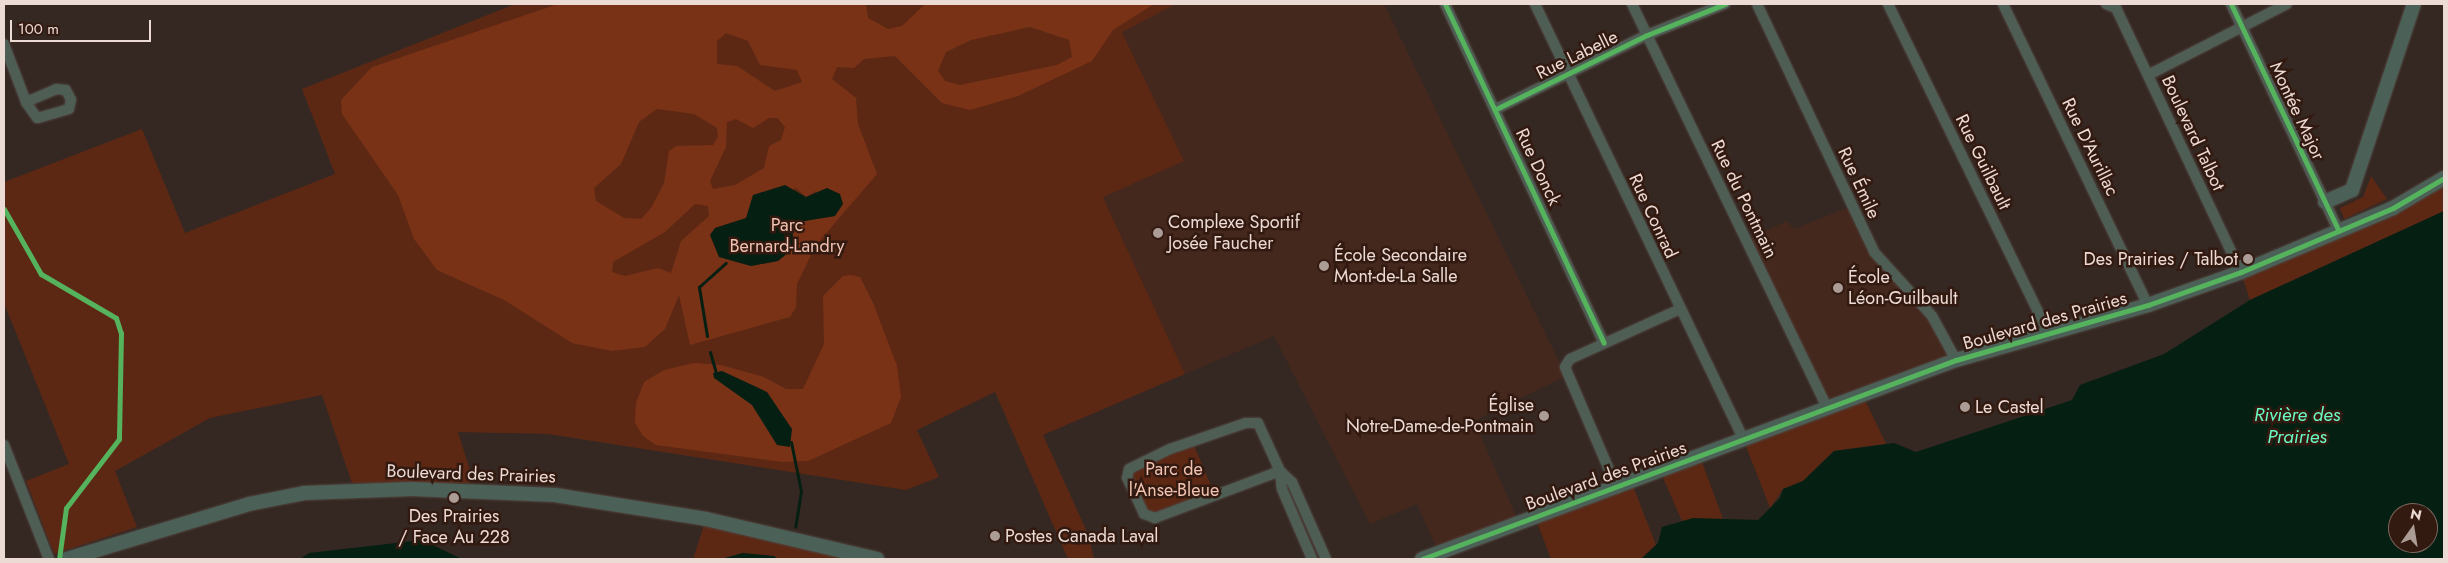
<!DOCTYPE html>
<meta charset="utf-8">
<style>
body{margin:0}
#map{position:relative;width:2448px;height:563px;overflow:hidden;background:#352822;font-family:Jost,sans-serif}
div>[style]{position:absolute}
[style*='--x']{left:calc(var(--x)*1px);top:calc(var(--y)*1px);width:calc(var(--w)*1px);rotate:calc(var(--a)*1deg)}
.built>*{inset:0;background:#45281d}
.green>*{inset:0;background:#5c2814}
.forest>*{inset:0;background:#793216}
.water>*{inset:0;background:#051f13}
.stream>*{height:3px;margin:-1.5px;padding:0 1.5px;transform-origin:1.5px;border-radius:1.5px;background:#051f13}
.roads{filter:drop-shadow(0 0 1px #514540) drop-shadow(0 0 1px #514540)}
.street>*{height:10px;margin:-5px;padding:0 5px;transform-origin:5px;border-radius:5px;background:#4f5e55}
.secondary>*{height:14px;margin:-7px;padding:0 7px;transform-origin:7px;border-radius:7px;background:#4b6158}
.cycleway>*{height:5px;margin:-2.5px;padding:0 2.5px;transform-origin:2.5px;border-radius:2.5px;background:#56b35d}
.dots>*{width:14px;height:14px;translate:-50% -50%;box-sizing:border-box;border:2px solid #331a11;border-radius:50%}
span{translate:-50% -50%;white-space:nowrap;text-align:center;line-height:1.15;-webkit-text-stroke:5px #331a11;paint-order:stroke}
.street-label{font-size:18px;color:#ecdad4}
.poi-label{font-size:18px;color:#ecdad4}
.left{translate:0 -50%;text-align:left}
.right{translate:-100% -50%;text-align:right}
.park-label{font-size:18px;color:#f1c2b1}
.water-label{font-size:19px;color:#6afbc5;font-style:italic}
.frame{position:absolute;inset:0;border:5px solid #ecdad4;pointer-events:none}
.north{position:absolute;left:2388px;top:503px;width:50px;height:50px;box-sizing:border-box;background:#331a11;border:1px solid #7d675f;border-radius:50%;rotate:13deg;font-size:14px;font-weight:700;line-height:20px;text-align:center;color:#ecdad4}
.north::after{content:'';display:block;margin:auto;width:18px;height:22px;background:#ac9c96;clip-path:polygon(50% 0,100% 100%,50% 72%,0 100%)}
.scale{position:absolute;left:10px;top:20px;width:141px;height:22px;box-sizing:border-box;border:2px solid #ecdad4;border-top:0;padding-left:6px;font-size:15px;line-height:18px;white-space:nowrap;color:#ecdad4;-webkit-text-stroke:4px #331a11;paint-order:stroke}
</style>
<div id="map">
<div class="built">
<div style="clip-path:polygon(1176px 4px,1384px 4px,1566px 376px,1474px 421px,1519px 523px,1439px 553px,1417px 504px,1370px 524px,1274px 336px,1185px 374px,1103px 196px,1184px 161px,1122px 31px)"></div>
<div style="clip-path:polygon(1852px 206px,1874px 252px,1932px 316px,1956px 360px,1828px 409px,1746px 240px,1787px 221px,1794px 229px)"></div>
</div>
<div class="green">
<div style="clip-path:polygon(515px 4px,1176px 4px,1122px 32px,1184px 161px,1103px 197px,1185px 374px,1043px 435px,1088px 534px,1094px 559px,1068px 559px,995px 392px,917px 430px,939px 477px,906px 490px,548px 434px,458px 432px,474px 483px,352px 483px,322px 395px,210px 418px,115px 471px,137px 527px,54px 554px,26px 481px,69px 464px,4px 303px,4px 182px,142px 129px,185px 233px,335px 174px,302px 89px)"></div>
<div style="clip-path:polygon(2371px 176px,2387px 199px,2344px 219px,2340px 208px,2363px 197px)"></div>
<div style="clip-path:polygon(2444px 178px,2444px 211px,2250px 300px,2241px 272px)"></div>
<div style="clip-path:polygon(1863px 396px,1886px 444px,1834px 451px,1803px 481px,1783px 489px,1770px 508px,1744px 441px)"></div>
<div style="clip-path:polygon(1193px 443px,1215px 495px,1165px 517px,1144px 514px,1129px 469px)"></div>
<div style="clip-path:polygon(1698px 457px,1702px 462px,1723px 519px,1682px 521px,1660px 471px)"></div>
<div style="clip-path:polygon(1631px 481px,1656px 545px,1641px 559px,1551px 559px,1535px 517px)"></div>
<div style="clip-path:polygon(706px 519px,877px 559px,778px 559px,743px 553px,721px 559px,693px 559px)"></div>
</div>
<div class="forest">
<div style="clip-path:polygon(evenodd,558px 4px,866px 4px,868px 18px,888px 29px,902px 26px,925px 4px,1154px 4px,1113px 30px,1092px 61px,1018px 96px,970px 110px,942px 103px,895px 56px,864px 59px,854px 68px,837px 67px,832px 79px,856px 98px,858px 124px,877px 174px,816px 245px,797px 284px,796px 307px,790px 317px,690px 345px,679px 295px,665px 329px,645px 347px,612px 351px,572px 343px,504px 300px,437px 270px,414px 239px,398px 195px,342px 114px,341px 100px,372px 67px,558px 4px,1030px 27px,1069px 40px,1072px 57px,1057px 65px,960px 85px,945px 81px,938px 71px,946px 52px,971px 40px,1030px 27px,558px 4px,726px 33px,748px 41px,760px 65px,797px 70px,802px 82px,775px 91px,737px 66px,717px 64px,717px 41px,726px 33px,558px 4px,657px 109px,694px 114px,717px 128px,718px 137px,713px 145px,676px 146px,669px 151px,664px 183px,651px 208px,641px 219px,624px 218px,596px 201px,594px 188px,621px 164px,639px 122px,657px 109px,558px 4px,769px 118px,777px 118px,785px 127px,781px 140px,769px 146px,764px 168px,735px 185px,713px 189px,710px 181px,726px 147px,727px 122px,736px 119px,753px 128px,769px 118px,558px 4px,796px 188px,806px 197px,816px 191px,835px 216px,799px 222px,792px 227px,794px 248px,778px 261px,751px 266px,719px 257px,710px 235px,715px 228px,746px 218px,796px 188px,558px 4px,695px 204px,708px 206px,709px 216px,681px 241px,671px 273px,658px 268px,625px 276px,612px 272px,613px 262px,665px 232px,695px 204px)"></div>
<div style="clip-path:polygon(851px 275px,860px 277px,874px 305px,897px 366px,901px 397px,891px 423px,808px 461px,782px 462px,656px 445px,643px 436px,635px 423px,636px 403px,644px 382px,664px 370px,694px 363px,721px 365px,764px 377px,786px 389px,803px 389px,824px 344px,823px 296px,843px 276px)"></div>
</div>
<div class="water">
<div style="clip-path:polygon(785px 185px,806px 197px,827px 188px,840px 194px,843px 204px,835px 216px,798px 222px,792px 227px,794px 248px,778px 261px,751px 266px,719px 257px,710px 235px,715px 228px,746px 218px,753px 195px)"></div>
<div style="clip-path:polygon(evenodd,2444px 211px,2444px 559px,1641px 559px,1658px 543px,1662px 527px,1693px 518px,1758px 520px,1780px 498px,1783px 489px,1803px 481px,1834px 451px,1894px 443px,1916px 452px,2072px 400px,2080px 385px,2164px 354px,2250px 300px,2444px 211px,2398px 513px,2428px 513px,2428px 543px,2398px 543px,2398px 513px)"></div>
<div style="clip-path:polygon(722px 371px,767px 392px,792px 429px,790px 447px,777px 445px,752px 405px,714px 378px,713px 373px)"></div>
<div style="clip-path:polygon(422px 540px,462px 559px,300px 559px,309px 553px)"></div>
<div style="clip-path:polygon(743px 553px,774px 556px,778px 559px,721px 559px)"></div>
</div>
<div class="stream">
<div style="--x:707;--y:336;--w:50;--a:-99.3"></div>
<div style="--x:699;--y:287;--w:36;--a:-42"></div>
<div style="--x:710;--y:352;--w:22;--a:74"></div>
<div style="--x:791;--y:442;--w:50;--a:78.5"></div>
<div style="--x:801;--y:491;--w:36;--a:99"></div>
</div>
<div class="roads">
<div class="street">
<div style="--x:1445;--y:4;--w:374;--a:64.9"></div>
<div style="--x:1535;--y:4;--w:484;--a:64.4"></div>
<div style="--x:1632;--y:4;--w:450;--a:64.2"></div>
<div style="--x:1757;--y:4;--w:274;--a:64.7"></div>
<div style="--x:1874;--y:252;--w:86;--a:47.8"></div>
<div style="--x:1932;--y:316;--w:50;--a:61.4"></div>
<div style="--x:1888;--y:4;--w:367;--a:64"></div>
<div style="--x:2003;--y:4;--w:334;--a:64.3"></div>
<div style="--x:2106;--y:4;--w:11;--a:22"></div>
<div style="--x:2116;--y:8;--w:292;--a:64.7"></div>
<div style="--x:2231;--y:4;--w:251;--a:64.6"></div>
<div style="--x:4;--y:44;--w:62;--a:69.2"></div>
<div style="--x:2148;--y:75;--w:156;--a:-27.1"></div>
<div style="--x:56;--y:89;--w:10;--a:6"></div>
<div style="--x:66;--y:90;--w:11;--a:63"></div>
<div style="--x:71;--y:100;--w:9;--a:103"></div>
<div style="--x:69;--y:109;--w:33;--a:164"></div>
<div style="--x:37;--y:118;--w:19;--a:-125"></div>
<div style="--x:26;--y:102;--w:33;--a:-23"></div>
<div style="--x:1496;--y:109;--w:168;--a:-26.1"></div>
<div style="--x:1647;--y:35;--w:84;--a:-21.7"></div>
<div style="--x:4;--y:445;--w:123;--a:68.5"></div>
<div style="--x:1280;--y:471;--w:134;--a:159.4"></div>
<div style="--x:1155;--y:518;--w:12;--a:-160"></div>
<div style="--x:1144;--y:514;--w:40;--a:-115"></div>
<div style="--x:1127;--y:478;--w:9;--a:-77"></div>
<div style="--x:1129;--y:469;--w:46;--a:-26"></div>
<div style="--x:1170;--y:449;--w:80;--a:-18.9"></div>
<div style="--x:1246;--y:423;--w:12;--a:0"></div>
<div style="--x:1258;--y:423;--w:53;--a:65.4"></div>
<div style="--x:1280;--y:471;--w:18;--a:84"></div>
<div style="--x:1282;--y:489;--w:76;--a:66.8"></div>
<div style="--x:1280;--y:471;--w:16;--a:43"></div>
<div style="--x:1292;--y:482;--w:84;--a:66.2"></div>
<div style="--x:1616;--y:486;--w:129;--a:-113.2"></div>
<div style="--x:1565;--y:367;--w:9;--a:-58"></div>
<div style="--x:1570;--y:359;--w:121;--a:-24.4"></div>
</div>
<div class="secondary">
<div style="--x:2325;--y:202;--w:30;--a:-24"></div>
<div style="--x:2352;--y:190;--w:196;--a:-71.6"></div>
<div style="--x:67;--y:559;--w:190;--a:-16.8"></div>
<div style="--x:249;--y:504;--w:56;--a:-11.3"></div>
<div style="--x:304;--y:493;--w:108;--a:-2.1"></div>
<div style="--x:412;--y:489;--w:143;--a:2.4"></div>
<div style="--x:555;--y:495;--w:153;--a:9"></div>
<div style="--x:706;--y:519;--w:176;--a:13.2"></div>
<div style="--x:1422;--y:559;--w:570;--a:-20.44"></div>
<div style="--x:1956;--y:360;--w:200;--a:-16"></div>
<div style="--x:2148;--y:305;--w:99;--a:-19.5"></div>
<div style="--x:2241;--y:272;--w:165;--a:-22.8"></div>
<div style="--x:2393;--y:208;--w:59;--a:-30.5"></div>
</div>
</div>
<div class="cycleway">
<div style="--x:1445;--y:4;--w:374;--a:64.9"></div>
<div style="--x:2231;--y:4;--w:251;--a:64.6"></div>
<div style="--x:1496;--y:109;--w:168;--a:-26.1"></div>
<div style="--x:1647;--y:35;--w:84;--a:-21.7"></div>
<div style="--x:4;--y:209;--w:75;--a:60.4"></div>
<div style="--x:41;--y:274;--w:87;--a:30.4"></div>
<div style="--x:116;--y:318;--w:16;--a:72"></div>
<div style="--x:121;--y:333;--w:106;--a:91.1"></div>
<div style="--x:119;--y:439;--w:87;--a:127.5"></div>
<div style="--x:66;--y:508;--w:51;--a:97.8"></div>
<div style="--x:1422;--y:559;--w:570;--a:-20.44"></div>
<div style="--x:1956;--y:360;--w:200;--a:-16"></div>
<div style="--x:2148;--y:305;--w:99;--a:-19.5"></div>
<div style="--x:2241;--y:272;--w:165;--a:-22.8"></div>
<div style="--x:2393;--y:208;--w:59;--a:-30.5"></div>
</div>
<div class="dots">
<div style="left:1158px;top:233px;background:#ac9c96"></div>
<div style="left:2248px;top:259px;background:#ac9c96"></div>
<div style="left:1324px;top:266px;background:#ac9c96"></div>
<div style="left:1838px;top:288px;background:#ac9c96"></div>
<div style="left:1965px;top:407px;background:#ac9c96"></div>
<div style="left:1544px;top:416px;background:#ac9c96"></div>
<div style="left:454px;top:498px;background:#ac9c96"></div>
<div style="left:995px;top:536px;background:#ac9c96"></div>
</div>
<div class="street-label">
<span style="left:1577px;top:55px;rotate:-26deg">Rue Labelle</span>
<span style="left:2297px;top:111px;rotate:65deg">Montée Major</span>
<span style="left:2193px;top:133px;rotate:65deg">Boulevard Talbot</span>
<span style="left:2090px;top:147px;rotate:64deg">Rue D'Aurillac</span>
<span style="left:1983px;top:162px;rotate:64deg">Rue Guilbault</span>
<span style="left:1538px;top:167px;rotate:65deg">Rue Donck</span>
<span style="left:1859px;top:183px;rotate:65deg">Rue Émile</span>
<span style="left:1744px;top:199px;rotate:64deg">Rue du Pontmain</span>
<span style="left:1653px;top:216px;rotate:65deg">Rue Conrad</span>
<span style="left:2045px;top:321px;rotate:-16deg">Boulevard des Prairies</span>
<span style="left:471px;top:474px;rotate:2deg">Boulevard des Prairies</span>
<span style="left:1606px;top:476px;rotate:-20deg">Boulevard des Prairies</span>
</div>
<div class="poi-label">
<span class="left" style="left:1168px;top:233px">Complexe Sportif<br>Josée Faucher</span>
<span class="left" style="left:1334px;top:266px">École Secondaire<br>Mont-de-La Salle</span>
<span class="right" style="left:2238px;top:259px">Des Prairies / Talbot</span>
<span class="left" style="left:1848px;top:288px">École<br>Léon-Guilbault</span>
<span class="right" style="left:1534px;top:416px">Église<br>Notre-Dame-de-Pontmain</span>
<span class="left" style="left:1975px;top:407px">Le Castel</span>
<span style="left:454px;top:527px">Des Prairies<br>/ Face Au 228</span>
<span class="left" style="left:1005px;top:536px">Postes Canada Laval</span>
</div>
<div class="park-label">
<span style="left:787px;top:236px">Parc<br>Bernard-Landry</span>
<span style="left:1174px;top:480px">Parc de<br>l'Anse-Bleue</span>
</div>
<div class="water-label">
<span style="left:2297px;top:426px">Rivière des<br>Prairies</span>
</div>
<div class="frame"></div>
<div class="north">N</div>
<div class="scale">100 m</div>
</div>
